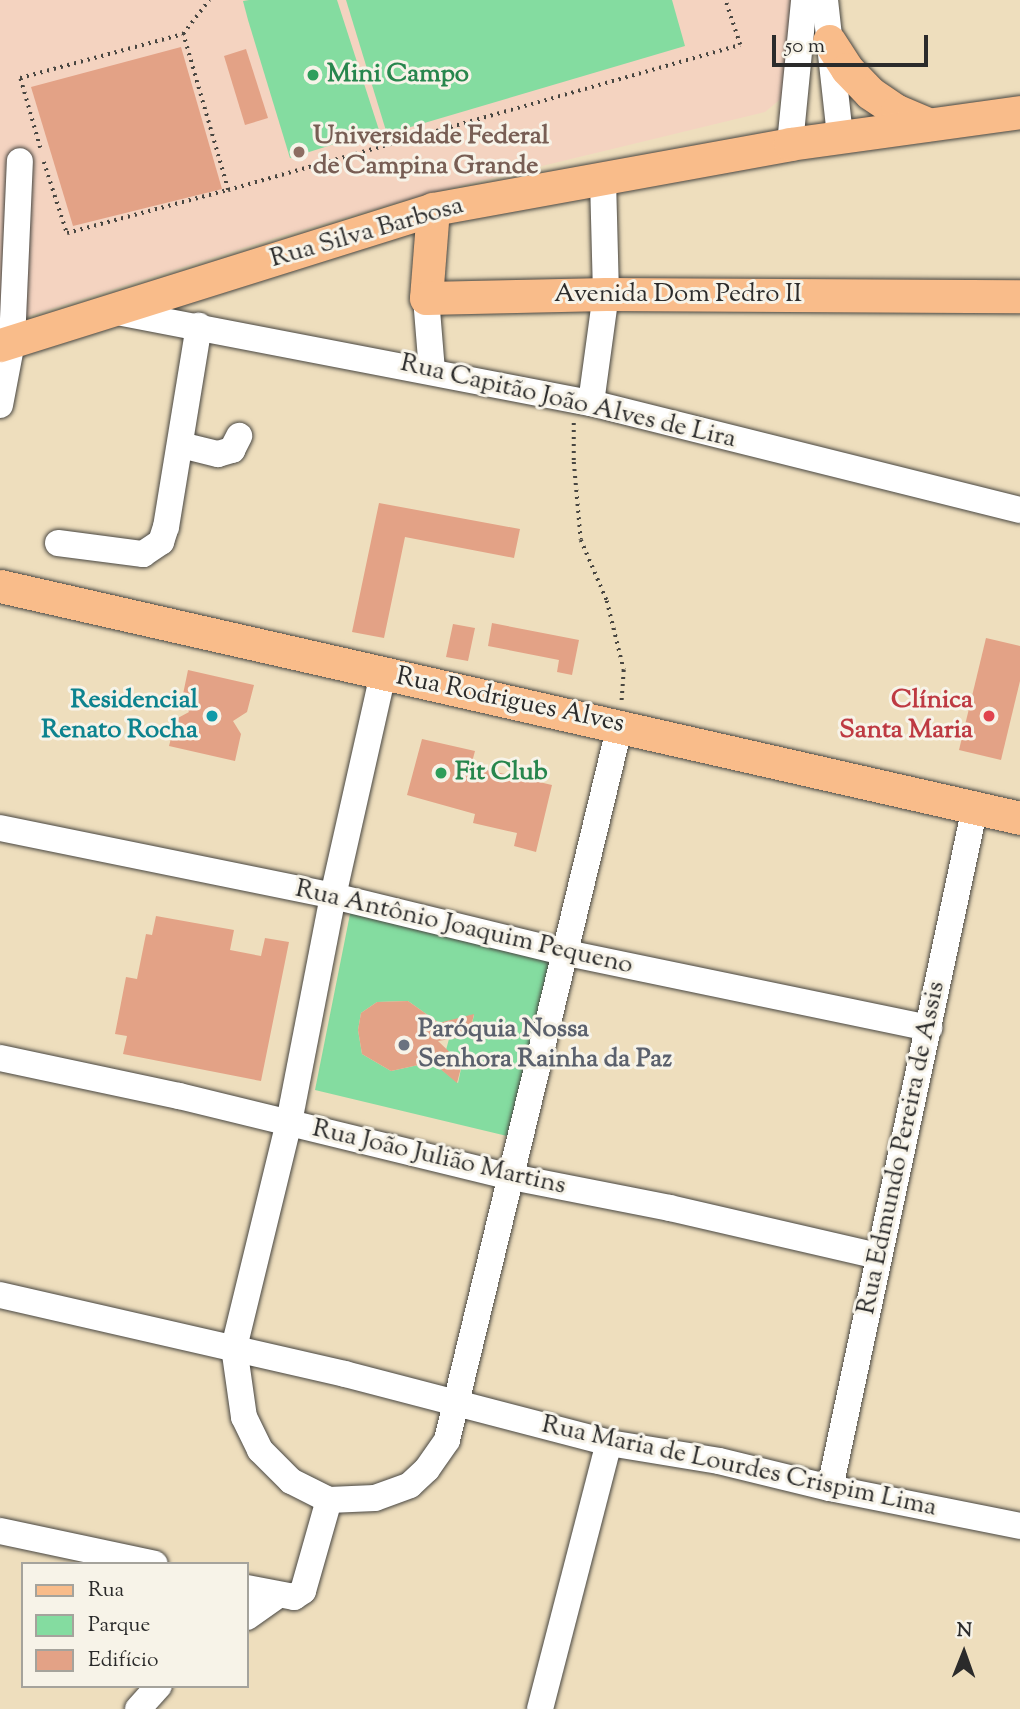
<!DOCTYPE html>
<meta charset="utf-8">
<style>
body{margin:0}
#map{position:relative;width:1020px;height:1709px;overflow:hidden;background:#eedebd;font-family:"Sorts Mill Goudy",serif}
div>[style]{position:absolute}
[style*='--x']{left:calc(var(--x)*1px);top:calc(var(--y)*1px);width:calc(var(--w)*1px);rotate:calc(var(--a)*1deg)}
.built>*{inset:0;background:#f4d3c0}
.green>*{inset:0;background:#84dca0}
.building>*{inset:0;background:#e3a286}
.path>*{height:3.5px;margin-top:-1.75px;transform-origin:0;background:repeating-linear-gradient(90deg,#484641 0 2px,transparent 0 7px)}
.roads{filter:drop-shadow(0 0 2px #484641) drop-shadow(0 0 2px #484641)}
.minor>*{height:26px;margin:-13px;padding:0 13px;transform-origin:13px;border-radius:13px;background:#fff}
.major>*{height:33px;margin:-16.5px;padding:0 16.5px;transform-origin:16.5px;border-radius:16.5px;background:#f9bc8a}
.dots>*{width:19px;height:19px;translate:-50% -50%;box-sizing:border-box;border:4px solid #f7f3e8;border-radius:50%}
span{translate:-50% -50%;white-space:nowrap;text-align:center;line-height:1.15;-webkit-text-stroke:6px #f7f3e8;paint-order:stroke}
.leisure-label{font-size:26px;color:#27864d;font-weight:700}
.left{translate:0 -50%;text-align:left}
.education-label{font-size:26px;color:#785e54;font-weight:700}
.street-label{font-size:26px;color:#2b2b2b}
.culture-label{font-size:26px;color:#0d838f;font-weight:700}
.right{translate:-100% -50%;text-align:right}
.health-label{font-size:26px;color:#be3a42;font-weight:700}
.worship-label{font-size:26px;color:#5b616d;font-weight:700}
.legend{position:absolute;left:21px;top:1562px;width:228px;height:126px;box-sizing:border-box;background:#f7f3e8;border:2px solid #a5a39c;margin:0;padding:9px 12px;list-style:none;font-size:21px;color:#2b2b2b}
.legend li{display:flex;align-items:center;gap:14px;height:35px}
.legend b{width:35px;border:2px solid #a5a39c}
.north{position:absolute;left:929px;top:1618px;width:70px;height:70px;-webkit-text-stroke:5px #f7f3e8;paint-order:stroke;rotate:1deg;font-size:19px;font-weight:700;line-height:28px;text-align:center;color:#2b2b2b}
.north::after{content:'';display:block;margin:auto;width:24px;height:32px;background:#2b2b2b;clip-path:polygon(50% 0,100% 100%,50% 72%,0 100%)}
.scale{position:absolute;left:772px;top:35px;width:156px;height:32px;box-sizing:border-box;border:4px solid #2b2b2b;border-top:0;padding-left:9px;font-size:21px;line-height:24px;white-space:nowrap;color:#2b2b2b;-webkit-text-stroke:5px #f7f3e8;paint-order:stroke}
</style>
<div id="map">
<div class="built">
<div style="clip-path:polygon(0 0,794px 0,783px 97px,765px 112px,431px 193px,284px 235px,0 325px)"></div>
</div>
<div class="green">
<div style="clip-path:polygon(249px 0,337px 0,379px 130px,290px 158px,248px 20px,243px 1px)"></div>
<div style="clip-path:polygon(346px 0,672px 0,685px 46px,387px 134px)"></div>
<div style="clip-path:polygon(evenodd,354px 894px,557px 942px,507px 1136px,315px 1090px,354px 894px,408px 1001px,439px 1023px,474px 1015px,469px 1036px,449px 1039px,446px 1050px,462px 1064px,458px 1083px,432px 1062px,391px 1071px,362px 1054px,358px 1030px,361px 1013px,377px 1002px,408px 1001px)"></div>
</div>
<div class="building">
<div style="clip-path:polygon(181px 47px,222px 189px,73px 226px,31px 87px)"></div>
<div style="clip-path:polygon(246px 49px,268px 118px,245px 125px,224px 56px)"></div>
<div style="clip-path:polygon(379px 503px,520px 529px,514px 558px,405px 537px,384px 638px,352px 632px)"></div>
<div style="clip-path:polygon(492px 623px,579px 640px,572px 675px,557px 672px,559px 660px,488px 646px)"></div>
<div style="clip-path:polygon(453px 624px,475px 628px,468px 661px,446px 657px)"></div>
<div style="clip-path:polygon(986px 638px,1020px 646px,1020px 681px,1001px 760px,959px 750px)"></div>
<div style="clip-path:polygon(188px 670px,254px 685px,247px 712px,233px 721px,241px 734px,235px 761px,169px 746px,176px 719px,189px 712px,182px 699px)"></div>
<div style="clip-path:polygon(422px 739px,475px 751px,471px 766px,552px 785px,536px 852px,514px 846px,517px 833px,473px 823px,475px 814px,407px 795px)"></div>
<div style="clip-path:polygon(156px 916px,234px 930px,230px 950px,261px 956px,265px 938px,289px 942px,261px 1081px,123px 1054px,127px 1036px,115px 1034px,126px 977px,137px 979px,146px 934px,152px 935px)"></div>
<div style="clip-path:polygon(408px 1001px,439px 1023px,474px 1014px,469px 1036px,438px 1041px,462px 1064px,457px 1083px,432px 1062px,391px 1071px,362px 1054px,358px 1030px,361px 1013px,377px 1002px)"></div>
</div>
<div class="path">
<div style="--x:40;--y:148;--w:73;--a:-105.9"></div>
<div style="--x:20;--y:78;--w:169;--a:-15.1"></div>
<div style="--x:183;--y:34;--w:43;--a:-52.6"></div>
<div style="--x:44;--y:162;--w:75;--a:72.1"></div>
<div style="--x:67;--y:233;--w:167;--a:-15"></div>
<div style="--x:228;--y:190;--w:162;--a:-106.1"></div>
<div style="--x:228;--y:190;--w:532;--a:-15.81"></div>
<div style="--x:740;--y:45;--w:47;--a:-108.4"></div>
<div style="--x:574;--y:423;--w:39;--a:90"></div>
<div style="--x:574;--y:462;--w:78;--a:84.9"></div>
<div style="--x:581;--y:540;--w:66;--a:66.9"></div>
<div style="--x:607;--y:601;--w:71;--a:76.2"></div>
<div style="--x:624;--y:670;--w:32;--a:94"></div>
</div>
<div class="roads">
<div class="minor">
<div style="--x:825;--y:0;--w:137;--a:83.7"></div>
<div style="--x:790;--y:144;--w:145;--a:-84.4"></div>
<div style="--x:426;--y:298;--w:73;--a:85.3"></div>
<div style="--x:112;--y:311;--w:488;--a:10.9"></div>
<div style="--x:591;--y:403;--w:442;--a:14"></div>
<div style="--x:591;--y:403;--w:110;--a:-82.2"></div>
<div style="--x:606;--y:294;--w:116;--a:-91.5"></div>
<div style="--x:0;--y:405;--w:64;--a:-79.2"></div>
<div style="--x:12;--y:342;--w:181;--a:-87.5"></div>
<div style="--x:181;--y:445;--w:38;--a:14"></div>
<div style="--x:218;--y:454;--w:15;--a:-16"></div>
<div style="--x:232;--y:450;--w:16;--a:-63"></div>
<div style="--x:58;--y:543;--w:86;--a:7.4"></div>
<div style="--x:143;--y:554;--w:22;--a:-34"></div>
<div style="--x:161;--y:542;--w:16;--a:-72"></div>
<div style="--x:166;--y:527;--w:204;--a:-80.7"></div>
<div style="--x:383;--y:674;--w:228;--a:102.7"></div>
<div style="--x:333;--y:896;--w:230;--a:101"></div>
<div style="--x:289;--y:1122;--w:232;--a:103.7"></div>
<div style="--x:234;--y:1347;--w:71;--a:81.9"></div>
<div style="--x:244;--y:1417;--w:37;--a:64"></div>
<div style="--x:260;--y:1450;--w:44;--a:45"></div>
<div style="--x:291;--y:1481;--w:42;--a:26.6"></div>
<div style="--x:329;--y:1500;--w:46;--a:-2.5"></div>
<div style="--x:375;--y:1498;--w:37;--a:-20"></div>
<div style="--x:410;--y:1485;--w:23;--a:-43"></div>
<div style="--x:427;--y:1469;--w:35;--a:-55"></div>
<div style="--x:447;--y:1440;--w:736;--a:-76.4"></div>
<div style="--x:0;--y:828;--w:340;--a:11.5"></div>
<div style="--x:333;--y:896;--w:241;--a:13.7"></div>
<div style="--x:567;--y:953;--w:370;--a:11.7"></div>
<div style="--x:0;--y:1058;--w:183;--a:12"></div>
<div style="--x:179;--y:1096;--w:343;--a:13.7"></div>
<div style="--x:512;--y:1177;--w:161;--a:11.1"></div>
<div style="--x:670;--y:1208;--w:213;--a:13"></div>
<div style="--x:0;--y:1295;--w:354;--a:12.9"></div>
<div style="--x:345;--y:1374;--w:273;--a:14.6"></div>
<div style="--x:609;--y:1443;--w:111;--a:9.3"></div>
<div style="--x:719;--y:1461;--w:114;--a:13.7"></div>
<div style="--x:830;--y:1488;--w:194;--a:11.3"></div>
<div style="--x:830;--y:1488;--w:696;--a:-77.98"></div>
<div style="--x:0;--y:1531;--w:158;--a:12"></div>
<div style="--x:247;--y:1588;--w:48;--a:10.8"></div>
<div style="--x:294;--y:1597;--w:11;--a:-34"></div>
<div style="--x:303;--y:1591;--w:95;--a:-74.1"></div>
<div style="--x:247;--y:1617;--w:38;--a:-35"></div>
<div style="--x:138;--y:1709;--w:31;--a:-48"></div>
<div style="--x:540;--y:1709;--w:275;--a:-75.5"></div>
</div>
<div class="major">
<div style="--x:829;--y:41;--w:33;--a:57"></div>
<div style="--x:847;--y:69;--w:33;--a:46"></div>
<div style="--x:870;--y:93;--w:32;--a:34"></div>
<div style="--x:897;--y:111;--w:34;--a:23"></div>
<div style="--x:433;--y:209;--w:89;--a:94.5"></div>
<div style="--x:426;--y:298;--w:180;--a:-1.3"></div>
<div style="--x:606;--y:294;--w:414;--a:0.3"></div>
<div style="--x:0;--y:345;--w:454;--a:-17.4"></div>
<div style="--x:433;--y:209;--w:363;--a:-10.3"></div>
<div style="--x:790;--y:144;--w:232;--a:-7.9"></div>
<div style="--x:0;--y:586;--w:1046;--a:12.81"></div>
</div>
</div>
<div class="dots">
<div style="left:313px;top:75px;background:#2e9e5b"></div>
<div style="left:299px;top:152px;background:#8d6e63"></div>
<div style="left:212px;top:716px;background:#0f9aa8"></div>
<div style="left:989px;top:716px;background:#e0444e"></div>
<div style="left:441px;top:773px;background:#2e9e5b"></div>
<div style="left:404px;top:1045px;background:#6b7280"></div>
</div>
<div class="leisure-label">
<span class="left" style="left:327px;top:75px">Mini Campo</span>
<span class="left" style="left:455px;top:773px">Fit Club</span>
</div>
<div class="education-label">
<span class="left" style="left:313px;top:152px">Universidade Federal<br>de Campina Grande</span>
</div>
<div class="street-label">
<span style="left:367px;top:233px;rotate:-16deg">Rua Silva Barbosa</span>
<span style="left:678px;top:295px">Avenida Dom Pedro II</span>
<span style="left:568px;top:402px;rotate:13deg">Rua Capitão João Alves de Lira</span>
<span style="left:510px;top:701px;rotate:12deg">Rua Rodrigues Alves</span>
<span style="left:464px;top:928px;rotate:13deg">Rua Antônio Joaquim Pequeno</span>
<span style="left:902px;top:1148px;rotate:-78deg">Rua Edmundo Pereira de Assis</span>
<span style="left:439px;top:1158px;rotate:13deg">Rua João Julião Martins</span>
<span style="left:739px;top:1467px;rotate:12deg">Rua Maria de Lourdes Crispim Lima</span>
</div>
<div class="culture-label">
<span class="right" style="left:198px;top:716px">Residencial<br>Renato Rocha</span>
</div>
<div class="health-label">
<span class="right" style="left:973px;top:716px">Clínica<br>Santa Maria</span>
</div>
<div class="worship-label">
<span class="left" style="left:418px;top:1045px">Paróquia Nossa<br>Senhora Rainha da Paz</span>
</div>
<ul class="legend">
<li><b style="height:9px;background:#f9bc8a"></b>Rua</li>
<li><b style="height:19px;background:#84dca0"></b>Parque</li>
<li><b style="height:19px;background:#e3a286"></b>Edifício</li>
</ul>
<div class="north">N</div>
<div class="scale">50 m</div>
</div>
